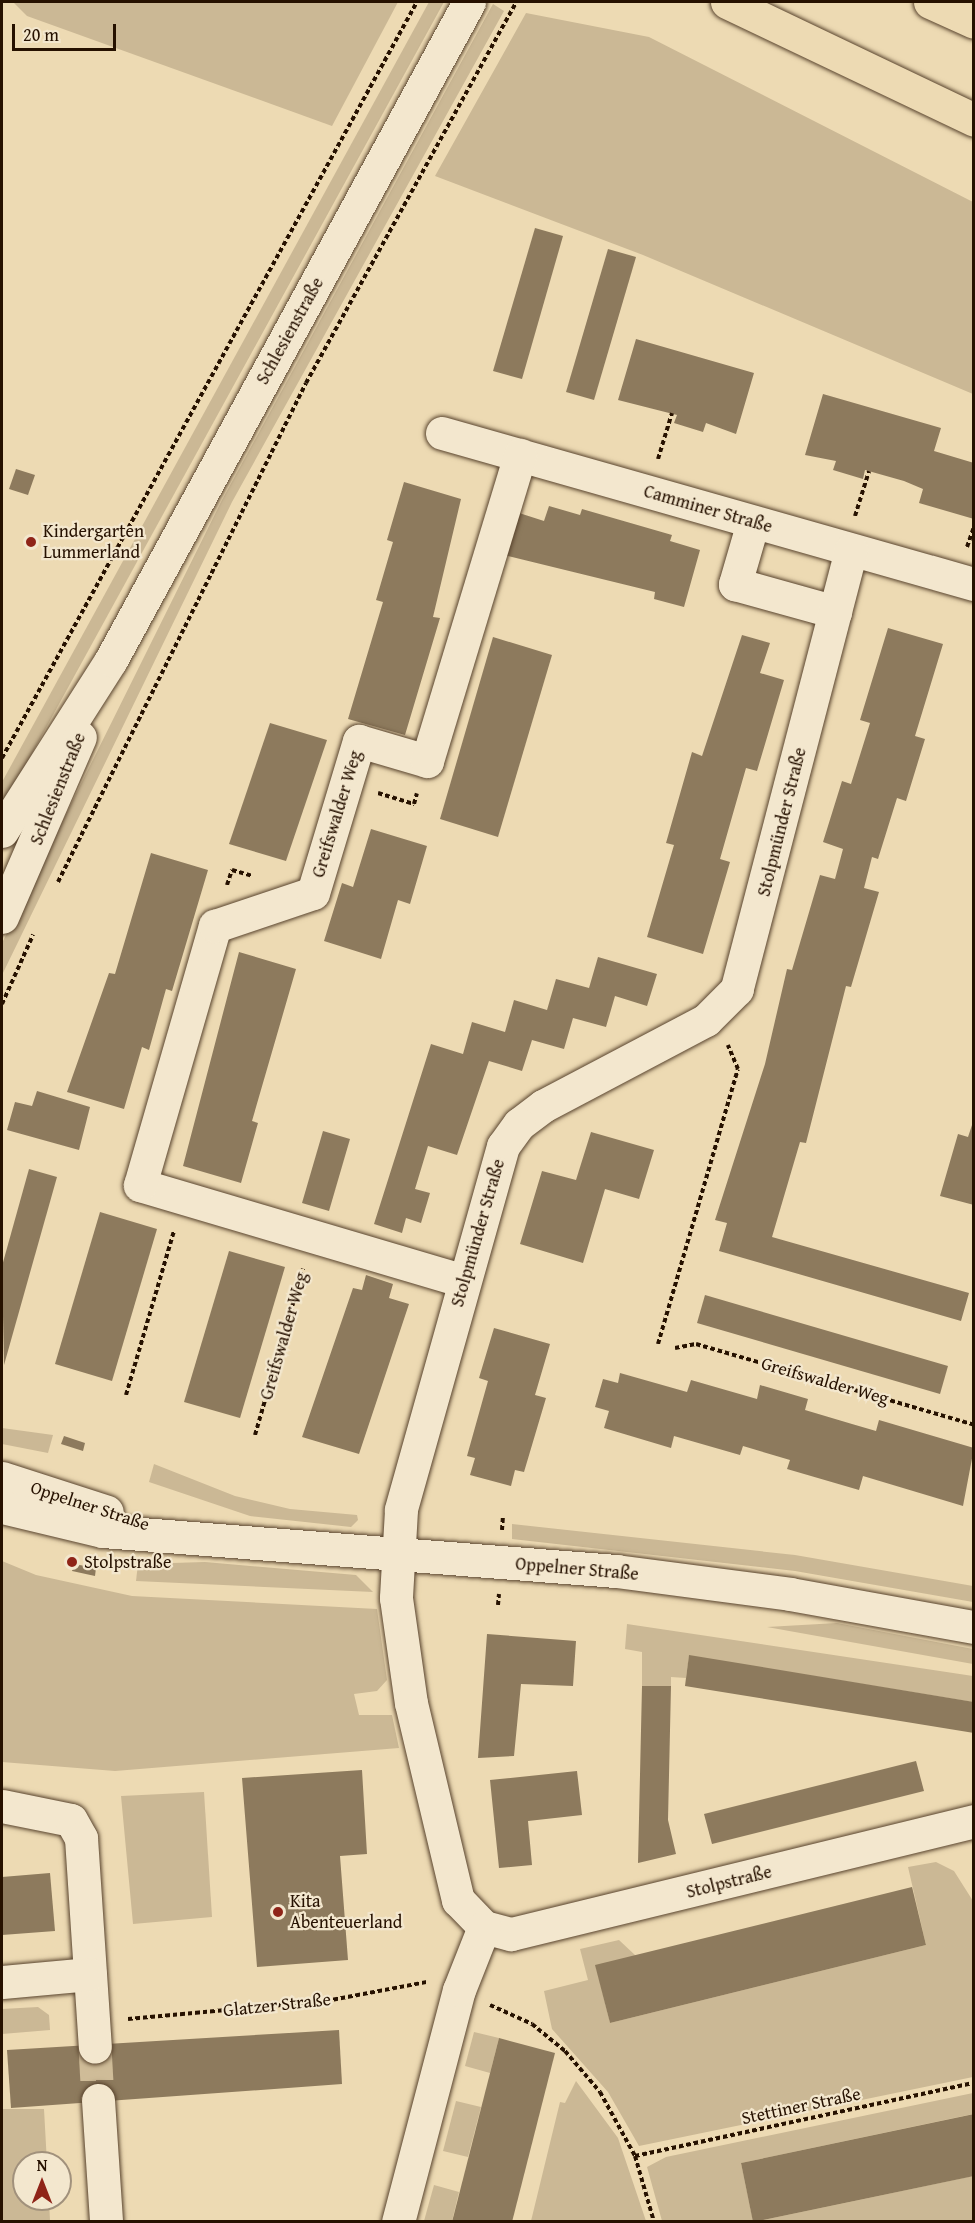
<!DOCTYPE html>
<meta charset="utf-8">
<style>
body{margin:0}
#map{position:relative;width:975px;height:2223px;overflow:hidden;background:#eddab3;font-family:"Gentium Book Plus",serif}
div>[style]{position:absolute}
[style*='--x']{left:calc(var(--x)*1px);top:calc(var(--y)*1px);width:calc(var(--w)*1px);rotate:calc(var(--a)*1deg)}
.green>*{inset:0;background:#cbb895}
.building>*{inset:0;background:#8d7a5d}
.minor-tunnel>*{height:33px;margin-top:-16.5px;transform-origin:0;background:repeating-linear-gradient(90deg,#cfbc98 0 33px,transparent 0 49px)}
.path>*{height:4px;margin-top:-2px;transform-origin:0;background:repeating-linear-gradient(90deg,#261100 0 4.5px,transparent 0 7.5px)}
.roads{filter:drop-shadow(0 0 2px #58432d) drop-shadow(0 0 2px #58432d)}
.minor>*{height:33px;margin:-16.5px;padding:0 16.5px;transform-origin:16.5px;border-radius:16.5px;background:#f3e7ce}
.highway>*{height:33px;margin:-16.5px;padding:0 16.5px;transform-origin:16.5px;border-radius:16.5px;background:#eddab3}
.dots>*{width:16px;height:16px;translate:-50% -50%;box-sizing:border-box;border:3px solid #f3e7ce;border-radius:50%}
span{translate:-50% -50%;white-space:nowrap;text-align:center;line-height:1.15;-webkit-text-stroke:4.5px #f3e7ce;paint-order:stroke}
.street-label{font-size:18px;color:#261100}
.poi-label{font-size:18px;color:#261100}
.left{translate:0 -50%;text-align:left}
.frame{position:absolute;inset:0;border:3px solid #261100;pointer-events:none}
.north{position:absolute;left:12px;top:2151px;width:60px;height:60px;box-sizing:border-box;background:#f3e7ce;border:2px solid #a1917c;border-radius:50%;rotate:0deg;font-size:16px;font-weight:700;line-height:24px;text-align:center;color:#261100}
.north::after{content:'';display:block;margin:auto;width:21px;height:27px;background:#8f2418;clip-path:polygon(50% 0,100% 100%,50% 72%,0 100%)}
.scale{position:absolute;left:12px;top:24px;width:104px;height:27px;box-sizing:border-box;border:3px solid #261100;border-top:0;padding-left:8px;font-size:18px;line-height:21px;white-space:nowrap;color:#261100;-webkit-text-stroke:4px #f3e7ce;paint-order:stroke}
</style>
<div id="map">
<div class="green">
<div style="clip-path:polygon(13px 2px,398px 2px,332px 126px,27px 16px)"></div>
<div style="clip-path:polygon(429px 2px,444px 2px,2px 808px,2px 782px)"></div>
<div style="clip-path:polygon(493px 4px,504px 11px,232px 502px,2px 975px,2px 943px,222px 500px)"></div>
<div style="clip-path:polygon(526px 13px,649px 37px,973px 202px,973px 394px,643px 255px,435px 176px)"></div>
<div style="clip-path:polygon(2px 1428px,53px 1435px,48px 1453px,2px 1444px)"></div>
<div style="clip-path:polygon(154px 1464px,235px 1496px,290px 1509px,357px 1515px,358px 1520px,351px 1527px,250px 1516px,149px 1482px)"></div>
<div style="clip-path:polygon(512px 1524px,795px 1555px,973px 1586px,973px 1602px,795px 1571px,512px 1539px)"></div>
<div style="clip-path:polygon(2px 1561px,36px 1575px,132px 1596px,377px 1609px,387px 1680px,377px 1691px,354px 1694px,359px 1715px,392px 1715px,399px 1748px,115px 1771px,2px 1762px)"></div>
<div style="clip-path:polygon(205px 1562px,356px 1575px,373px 1592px,136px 1581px,138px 1564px)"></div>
<div style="clip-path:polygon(837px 1623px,973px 1649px,973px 1664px,767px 1627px)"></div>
<div style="clip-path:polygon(627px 1624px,973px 1676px,973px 1702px,689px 1656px,686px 1678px,671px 1677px,671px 1686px,642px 1686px,642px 1652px,625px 1649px)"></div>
<div style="clip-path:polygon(204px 1792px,212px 1917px,133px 1924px,121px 1796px)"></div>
<div style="clip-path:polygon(936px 1862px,954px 1871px,973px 1901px,973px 2077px,639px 2146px,608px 2092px,552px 2029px,544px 1991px,588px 1980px,580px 1949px,619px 1940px,636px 1956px,596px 1966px,610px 2023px,926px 1945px,908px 1867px)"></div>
<div style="clip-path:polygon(38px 2007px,49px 2015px,50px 2030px,2px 2034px,2px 2009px)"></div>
<div style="clip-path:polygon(474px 2032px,499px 2038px,490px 2073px,465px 2066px)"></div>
<div style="clip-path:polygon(576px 2081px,618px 2138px,646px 2221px,531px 2221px,560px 2102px,565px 2103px)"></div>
<div style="clip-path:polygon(973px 2093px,973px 2114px,741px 2163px,753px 2221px,662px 2221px,647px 2167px,666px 2157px)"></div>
<div style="clip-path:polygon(456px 2101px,481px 2107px,468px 2157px,443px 2151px)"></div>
<div style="clip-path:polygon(2px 2109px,44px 2109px,47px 2163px,24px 2163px,24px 2199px,49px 2199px,50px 2221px,2px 2221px)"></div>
<div style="clip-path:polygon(973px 2176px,973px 2221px,758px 2221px,845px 2203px)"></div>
<div style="clip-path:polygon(434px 2185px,459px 2192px,452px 2221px,424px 2221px)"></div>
</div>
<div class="building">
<div style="clip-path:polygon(535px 228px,563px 236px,522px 379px,493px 371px)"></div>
<div style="clip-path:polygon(608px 249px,636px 257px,594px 400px,566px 392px)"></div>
<div style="clip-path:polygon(636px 339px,754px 373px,736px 434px,706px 423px,703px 432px,674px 423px,677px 415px,618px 400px)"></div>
<div style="clip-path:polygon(823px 394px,941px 428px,934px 451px,974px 463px,974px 519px,919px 503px,923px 489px,904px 481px,865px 470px,863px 479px,833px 470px,836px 461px,805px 455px)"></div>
<div style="clip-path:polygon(16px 469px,35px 475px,28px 495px,9px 489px)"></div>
<div style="clip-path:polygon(404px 482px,461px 499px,433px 617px,440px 618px,405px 735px,348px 719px,383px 602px,376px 600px,393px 542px,387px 540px)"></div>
<div style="clip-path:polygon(549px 506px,580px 515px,582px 509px,672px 535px,670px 541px,700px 550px,684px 607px,654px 599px,655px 592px,504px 555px,516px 512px,544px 521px)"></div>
<div style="clip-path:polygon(888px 628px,943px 644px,915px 736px,925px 739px,906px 801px,897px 798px,878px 859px,872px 857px,864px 888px,879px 892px,851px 987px,846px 986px,806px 1143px,800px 1142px,772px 1237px,969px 1293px,961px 1321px,719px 1251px,727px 1223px,715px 1220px,765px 1064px,787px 969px,792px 970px,820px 875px,835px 879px,843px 849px,823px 842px,842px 781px,851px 784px,870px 723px,860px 720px)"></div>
<div style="clip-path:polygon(742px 635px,770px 643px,760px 673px,784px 680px,757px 771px,746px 768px,720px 859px,730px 862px,703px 954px,647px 937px,674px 845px,666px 843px,692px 752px,702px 756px)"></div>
<div style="clip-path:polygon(493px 637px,552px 655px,498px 837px,440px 819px)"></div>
<div style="clip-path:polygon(270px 723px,327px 740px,286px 861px,229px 844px)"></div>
<div style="clip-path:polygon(371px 829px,427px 846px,410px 904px,398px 900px,381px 959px,324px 941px,342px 883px,353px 887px)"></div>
<div style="clip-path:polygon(151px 853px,208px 870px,172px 991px,166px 989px,149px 1050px,142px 1047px,124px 1109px,67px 1092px,109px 973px,115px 974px)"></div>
<div style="clip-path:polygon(239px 952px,296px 969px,252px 1121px,258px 1123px,241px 1183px,183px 1166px)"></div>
<div style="clip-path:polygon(598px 957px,657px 974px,647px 1006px,615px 996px,606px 1027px,573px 1018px,564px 1049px,532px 1040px,522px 1071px,489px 1061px,457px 1155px,428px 1146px,415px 1189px,430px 1193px,421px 1223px,406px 1218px,402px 1233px,374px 1224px,431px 1044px,463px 1054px,472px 1022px,505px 1032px,514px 1000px,547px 1010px,556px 979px,589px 988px)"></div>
<div style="clip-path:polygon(37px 1091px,90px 1107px,79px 1150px,7px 1130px,15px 1102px,32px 1106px)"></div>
<div style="clip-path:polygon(974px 1119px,974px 1205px,940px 1196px,958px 1134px,968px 1137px)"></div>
<div style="clip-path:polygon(323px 1131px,350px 1139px,329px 1211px,302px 1203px)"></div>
<div style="clip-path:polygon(591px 1132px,654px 1150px,639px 1199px,605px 1189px,583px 1263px,520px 1244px,542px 1171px,576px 1180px)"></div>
<div style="clip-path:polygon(29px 1169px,57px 1177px,4px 1365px,2px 1266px)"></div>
<div style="clip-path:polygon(100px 1212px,157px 1229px,112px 1381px,55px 1364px)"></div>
<div style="clip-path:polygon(229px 1251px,285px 1267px,240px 1418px,184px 1402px)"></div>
<div style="clip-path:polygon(366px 1275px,393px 1284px,389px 1298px,409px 1304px,359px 1454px,302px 1437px,353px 1288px,362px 1290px)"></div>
<div style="clip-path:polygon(705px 1295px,948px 1366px,940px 1394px,697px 1323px)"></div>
<div style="clip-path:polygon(494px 1328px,550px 1344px,535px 1395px,546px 1398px,524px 1472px,515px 1470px,511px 1486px,470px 1475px,475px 1458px,467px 1456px,488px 1381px,479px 1378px)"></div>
<div style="clip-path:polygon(620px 1373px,687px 1392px,691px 1380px,757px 1399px,760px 1385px,808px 1399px,805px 1410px,852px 1424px,876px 1431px,879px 1420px,974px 1448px,963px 1506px,863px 1476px,859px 1490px,787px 1469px,790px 1460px,743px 1446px,740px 1455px,674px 1436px,671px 1448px,604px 1428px,609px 1411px,595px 1407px,603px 1379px,618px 1383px)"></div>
<div style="clip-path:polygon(64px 1436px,85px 1443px,83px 1451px,61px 1444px)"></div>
<div style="clip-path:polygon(74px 1564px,96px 1568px,95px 1576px,72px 1571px)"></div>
<div style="clip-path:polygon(487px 1634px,576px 1641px,573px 1686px,521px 1684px,514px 1756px,478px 1758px)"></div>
<div style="clip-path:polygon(689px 1655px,974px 1702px,974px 1733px,685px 1686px)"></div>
<div style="clip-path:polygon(642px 1686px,671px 1686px,668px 1820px,676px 1854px,638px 1863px)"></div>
<div style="clip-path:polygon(916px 1761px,924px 1791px,712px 1844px,704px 1814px)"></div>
<div style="clip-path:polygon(362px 1770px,367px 1854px,340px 1856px,348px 1960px,257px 1967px,242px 1778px)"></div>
<div style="clip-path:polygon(577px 1771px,582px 1815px,528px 1821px,532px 1865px,499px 1868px,490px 1780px)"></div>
<div style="clip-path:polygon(50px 1873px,55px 1931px,2px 1935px,2px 1877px)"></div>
<div style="clip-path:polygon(912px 1887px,926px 1945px,610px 2023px,595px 1965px)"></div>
<div style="clip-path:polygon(339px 2030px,342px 2084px,11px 2108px,7px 2050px)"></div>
<div style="clip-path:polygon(499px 2038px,555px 2053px,512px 2222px,452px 2222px)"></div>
<div style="clip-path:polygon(974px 2114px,974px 2176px,753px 2222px,741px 2163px)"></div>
</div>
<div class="minor-tunnel">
<div style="--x:95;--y:2047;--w:53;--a:86.8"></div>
</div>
<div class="path">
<div style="--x:658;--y:459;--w:48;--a:-73.1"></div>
<div style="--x:855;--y:516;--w:47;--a:-72.7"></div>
<div style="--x:967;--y:547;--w:21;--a:-71"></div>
<div style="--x:2;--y:758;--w:862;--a:-61.24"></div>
<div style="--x:378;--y:793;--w:38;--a:17"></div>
<div style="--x:414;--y:804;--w:11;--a:-75"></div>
<div style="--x:58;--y:882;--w:557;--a:-63.57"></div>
<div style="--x:306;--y:383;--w:435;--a:-61.1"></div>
<div style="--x:227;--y:885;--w:16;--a:-72"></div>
<div style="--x:232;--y:870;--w:22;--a:16"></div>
<div style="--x:2;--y:1004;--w:76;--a:-65.8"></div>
<div style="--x:658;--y:1344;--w:286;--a:-73.8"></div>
<div style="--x:738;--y:1069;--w:26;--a:-113"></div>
<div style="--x:675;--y:1348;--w:21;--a:-11"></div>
<div style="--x:696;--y:1344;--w:290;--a:16.2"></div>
<div style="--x:126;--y:1395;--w:171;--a:-73.7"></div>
<div style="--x:255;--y:1435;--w:173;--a:-73.9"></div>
<div style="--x:502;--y:1530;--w:15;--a:-86"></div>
<div style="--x:498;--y:1605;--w:11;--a:-85"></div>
<div style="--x:490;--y:2005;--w:46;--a:24.3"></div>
<div style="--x:532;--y:2024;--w:43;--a:39.3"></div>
<div style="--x:565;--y:2051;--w:54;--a:49.5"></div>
<div style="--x:600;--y:2092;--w:73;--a:61.3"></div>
<div style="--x:635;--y:2156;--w:69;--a:73.9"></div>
<div style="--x:128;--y:2019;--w:199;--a:-5.2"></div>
<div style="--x:326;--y:2001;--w:103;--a:-10.7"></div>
<div style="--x:635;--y:2156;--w:347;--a:-12.2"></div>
</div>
<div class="roads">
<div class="minor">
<div style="--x:442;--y:433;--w:553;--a:15.85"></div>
<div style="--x:753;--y:522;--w:65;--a:106.2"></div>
<div style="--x:735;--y:584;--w:104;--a:15.6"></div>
<div style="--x:851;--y:550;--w:454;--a:104.6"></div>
<div style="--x:737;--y:989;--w:44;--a:135"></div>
<div style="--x:706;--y:1020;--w:184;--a:152.2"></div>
<div style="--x:543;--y:1106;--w:30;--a:143"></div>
<div style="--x:519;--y:1124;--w:27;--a:126"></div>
<div style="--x:503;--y:1146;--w:378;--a:105.7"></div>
<div style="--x:401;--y:1510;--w:88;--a:93.3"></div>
<div style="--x:396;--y:1598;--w:106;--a:81.9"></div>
<div style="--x:411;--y:1703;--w:203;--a:76.6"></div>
<div style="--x:458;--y:1900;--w:37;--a:46"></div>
<div style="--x:484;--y:1927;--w:28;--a:15"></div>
<div style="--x:511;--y:1934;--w:477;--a:-13.7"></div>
<div style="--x:2;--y:831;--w:203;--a:-57.5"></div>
<div style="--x:111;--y:660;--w:749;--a:-61.45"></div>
<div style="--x:2;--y:917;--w:196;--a:-66.6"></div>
<div style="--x:464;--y:1281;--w:338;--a:-163.5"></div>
<div style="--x:140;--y:1185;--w:270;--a:-73.9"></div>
<div style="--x:215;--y:926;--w:103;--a:-18.6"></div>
<div style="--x:313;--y:893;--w:159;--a:-73.2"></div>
<div style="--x:359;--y:741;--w:71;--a:16.4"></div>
<div style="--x:427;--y:761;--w:320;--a:-73.1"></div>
<div style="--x:2;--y:1478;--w:110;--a:17.9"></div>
<div style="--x:2;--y:1507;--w:104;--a:13.4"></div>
<div style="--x:103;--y:1531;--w:515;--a:4.46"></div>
<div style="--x:616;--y:1571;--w:176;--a:7.5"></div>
<div style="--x:790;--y:1594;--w:187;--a:10.2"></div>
<div style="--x:2;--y:1806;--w:70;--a:11.5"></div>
<div style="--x:71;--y:1820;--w:21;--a:61"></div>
<div style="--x:81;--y:1838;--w:209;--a:86.2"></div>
<div style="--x:2;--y:1982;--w:88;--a:-5.2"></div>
<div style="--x:98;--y:2100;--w:122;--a:86.2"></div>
<div style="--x:398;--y:2222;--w:240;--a:-75.3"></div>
<div style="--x:459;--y:1990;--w:68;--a:-68.4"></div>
</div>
<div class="highway">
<div style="--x:727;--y:2;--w:274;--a:25.5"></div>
<div style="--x:930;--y:2;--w:48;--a:24.4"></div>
</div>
</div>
<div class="dots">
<div style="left:31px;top:542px;background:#8f2418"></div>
<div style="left:72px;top:1562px;background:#8f2418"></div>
<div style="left:278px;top:1912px;background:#8f2418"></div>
</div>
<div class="street-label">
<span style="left:290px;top:331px;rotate:-61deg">Schlesienstraße</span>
<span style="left:708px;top:509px;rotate:16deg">Camminer Straße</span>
<span style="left:58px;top:789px;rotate:-68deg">Schlesienstraße</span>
<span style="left:337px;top:814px;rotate:-73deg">Greifswalder Weg</span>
<span style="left:782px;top:822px;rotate:-76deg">Stolpmünder Straße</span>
<span style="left:478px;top:1233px;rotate:-74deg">Stolpmünder Straße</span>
<span style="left:284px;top:1336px;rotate:-74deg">Greifswalder Weg</span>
<span style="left:825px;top:1381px;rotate:16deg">Greifswalder Weg</span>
<span style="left:90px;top:1506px;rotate:18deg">Oppelner Straße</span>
<span style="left:577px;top:1569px;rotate:5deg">Oppelner Straße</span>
<span style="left:729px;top:1882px;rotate:-14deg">Stolpstraße</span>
<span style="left:277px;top:2005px;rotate:-6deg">Glatzer Straße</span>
<span style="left:801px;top:2106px;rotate:-12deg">Stettiner Straße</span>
</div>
<div class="poi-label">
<span class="left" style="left:43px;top:542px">Kindergarten<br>Lummerland</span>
<span class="left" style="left:84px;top:1562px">Stolpstraße</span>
<span class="left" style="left:290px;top:1912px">Kita<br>Abenteuerland</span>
</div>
<div class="frame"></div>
<div class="north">N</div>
<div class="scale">20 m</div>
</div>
